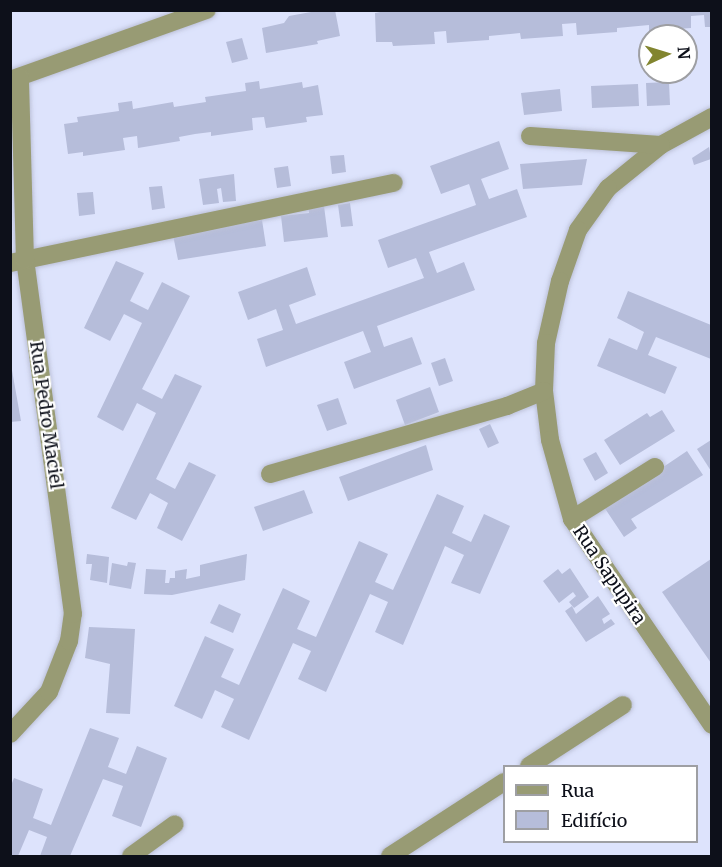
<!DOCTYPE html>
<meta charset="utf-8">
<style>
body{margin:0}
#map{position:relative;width:722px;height:867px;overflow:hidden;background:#dde3fc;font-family:Merriweather,serif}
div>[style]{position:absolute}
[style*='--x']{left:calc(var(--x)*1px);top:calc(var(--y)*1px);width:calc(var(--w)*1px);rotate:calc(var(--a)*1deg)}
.building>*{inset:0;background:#b6bdda}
.roads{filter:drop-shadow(0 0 2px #bcc1d8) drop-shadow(0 0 2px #bcc1d8)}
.minor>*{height:18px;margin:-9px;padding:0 9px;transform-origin:9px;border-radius:9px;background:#989b74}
span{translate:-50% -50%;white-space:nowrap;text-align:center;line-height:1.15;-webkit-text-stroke:4.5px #fff;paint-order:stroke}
.street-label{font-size:18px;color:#0d101a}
.frame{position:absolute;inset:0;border:12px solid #0d101a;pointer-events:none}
.legend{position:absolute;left:503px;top:765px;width:195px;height:78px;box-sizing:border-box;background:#fff;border:2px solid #9e9fa3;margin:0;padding:8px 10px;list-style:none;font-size:18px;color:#0d101a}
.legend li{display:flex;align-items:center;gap:12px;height:30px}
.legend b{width:30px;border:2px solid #9e9fa3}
.north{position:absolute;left:638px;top:24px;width:60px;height:60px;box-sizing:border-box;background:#fff;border:2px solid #9e9fa3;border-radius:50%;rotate:86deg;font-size:16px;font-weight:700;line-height:24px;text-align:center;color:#0d101a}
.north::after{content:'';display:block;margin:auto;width:21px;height:27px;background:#82852f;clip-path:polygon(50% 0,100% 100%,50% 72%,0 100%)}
</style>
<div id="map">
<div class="building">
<div style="clip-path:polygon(322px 10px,335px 10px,340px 36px,317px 41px,318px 44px,266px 53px,262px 28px,284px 23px,289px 16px)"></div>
<div style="clip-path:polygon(391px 10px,711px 10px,711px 27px,705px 27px,704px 15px,691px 16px,691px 28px,649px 31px,649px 25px,617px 28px,617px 32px,577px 35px,576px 23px,562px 24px,563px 36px,521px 39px,520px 33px,489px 36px,489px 40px,447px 43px,446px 31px,434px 32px,435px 44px,393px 46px,392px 42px,376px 42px,375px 13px)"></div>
<div style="clip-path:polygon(242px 38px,248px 59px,232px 63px,226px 42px)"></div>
<div style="clip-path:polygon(259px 81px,260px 89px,302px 82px,303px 88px,318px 85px,323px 115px,306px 117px,307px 122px,266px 128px,264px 117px,252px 118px,253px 130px,211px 136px,211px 132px,195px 134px,179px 137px,180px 141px,138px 148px,137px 136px,123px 138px,125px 150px,83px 156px,83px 152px,68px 154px,64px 124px,78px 122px,77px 117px,119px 111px,118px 103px,132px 101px,133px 109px,173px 102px,174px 107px,206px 102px,205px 97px,246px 91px,245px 83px)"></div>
<div style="clip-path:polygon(669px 82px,670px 105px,647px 106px,646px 83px)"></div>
<div style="clip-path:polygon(638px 84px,639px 106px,592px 108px,591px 86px)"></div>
<div style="clip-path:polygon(560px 89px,562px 111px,524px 115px,521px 93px)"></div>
<div style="clip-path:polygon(499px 141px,509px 169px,481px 179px,489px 199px,517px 189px,527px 217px,429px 252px,437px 273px,464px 262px,475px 290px,377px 326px,384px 347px,412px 337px,422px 364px,354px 389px,344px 362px,371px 352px,363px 331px,266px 367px,257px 339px,283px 330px,276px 309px,248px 320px,238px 292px,307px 267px,316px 295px,289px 305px,296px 324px,424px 278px,416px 258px,388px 268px,378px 240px,476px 205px,469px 184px,441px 194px,430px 166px)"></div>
<div style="clip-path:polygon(709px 147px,711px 159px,694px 165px,692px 158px)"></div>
<div style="clip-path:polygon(344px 155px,346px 172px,332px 174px,330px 156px)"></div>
<div style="clip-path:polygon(587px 159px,582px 185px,523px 189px,520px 164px)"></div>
<div style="clip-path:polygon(288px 166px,291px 186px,277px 188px,274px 168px)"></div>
<div style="clip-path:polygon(234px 174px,236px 201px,223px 202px,221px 188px,217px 189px,219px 203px,203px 205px,199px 179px)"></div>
<div style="clip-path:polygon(162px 186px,165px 208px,152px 210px,149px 187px)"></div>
<div style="clip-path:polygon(93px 192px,95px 214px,79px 216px,77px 193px)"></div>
<div style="clip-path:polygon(350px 203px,353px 226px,341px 227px,338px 205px)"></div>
<div style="clip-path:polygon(324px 206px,328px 237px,284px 242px,281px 216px,309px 213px,309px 208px)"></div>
<div style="clip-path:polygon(262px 220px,266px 246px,178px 260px,173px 235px)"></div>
<div style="clip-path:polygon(116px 261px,144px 273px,130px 301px,148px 310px,162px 282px,190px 296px,142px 389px,162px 399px,175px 374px,202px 386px,156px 479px,175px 489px,189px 462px,216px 475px,182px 541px,157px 528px,168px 503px,150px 493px,136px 520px,111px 508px,156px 413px,137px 403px,123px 431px,97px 417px,142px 323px,124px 314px,110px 341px,84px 328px)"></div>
<div style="clip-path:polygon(628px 291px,711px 325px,711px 359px,656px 337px,648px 355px,677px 367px,665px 394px,597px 366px,609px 338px,637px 350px,644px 332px,617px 318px)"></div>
<div style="clip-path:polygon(445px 358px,453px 381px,439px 386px,431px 363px)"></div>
<div style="clip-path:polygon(10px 359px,21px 421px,10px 422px)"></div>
<div style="clip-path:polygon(430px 387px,439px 412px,405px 425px,396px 400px)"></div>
<div style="clip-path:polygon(338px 398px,347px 424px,327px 431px,317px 405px)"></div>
<div style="clip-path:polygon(662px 410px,675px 431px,620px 465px,604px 440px,647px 413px,650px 417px)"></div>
<div style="clip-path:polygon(490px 424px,499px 443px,488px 448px,479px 429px)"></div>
<div style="clip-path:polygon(711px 440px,711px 471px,697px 449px)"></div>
<div style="clip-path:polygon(426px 445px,433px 470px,348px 501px,339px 477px)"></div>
<div style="clip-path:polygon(687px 451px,703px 475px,631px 519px,637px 528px,624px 537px,604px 507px)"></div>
<div style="clip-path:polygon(596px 452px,608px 473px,595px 481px,583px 459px)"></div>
<div style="clip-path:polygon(304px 490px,313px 513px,263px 531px,254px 507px)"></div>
<div style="clip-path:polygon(437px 494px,464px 506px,452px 533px,471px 542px,484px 514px,510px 526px,480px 594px,451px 583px,464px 555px,445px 546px,403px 645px,375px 632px,388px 602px,370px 594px,326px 692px,298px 679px,311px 651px,293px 643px,249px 740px,221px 727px,234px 699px,215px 690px,202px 719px,174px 706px,205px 636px,234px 649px,221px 677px,239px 685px,283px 588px,310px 601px,297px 629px,316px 637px,359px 541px,388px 554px,375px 582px,393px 590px)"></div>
<div style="clip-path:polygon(87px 554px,109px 557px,107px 583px,90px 580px,92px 564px,86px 564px)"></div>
<div style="clip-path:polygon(247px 554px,245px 580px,172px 595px,144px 594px,146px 569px,166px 570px,165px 583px,169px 583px,170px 578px,175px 578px,175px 571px,187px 569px,186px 579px,200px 576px,200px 565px)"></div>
<div style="clip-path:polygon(711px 559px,711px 663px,662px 592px)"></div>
<div style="clip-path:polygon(128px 562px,136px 563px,131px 589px,109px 585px,112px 563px,127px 566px)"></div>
<div style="clip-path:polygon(570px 568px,589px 597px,574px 608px,569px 602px,576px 596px,573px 592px,559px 603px,543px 581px,558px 569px,562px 574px)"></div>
<div style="clip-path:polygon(598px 596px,610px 614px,602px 619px,604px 624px,611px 619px,615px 624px,586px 642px,565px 611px,572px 606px,576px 614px)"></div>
<div style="clip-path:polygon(219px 604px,241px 614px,233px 633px,210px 623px)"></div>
<div style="clip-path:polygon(89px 627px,135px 629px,130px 714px,106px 713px,110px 664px,85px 658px)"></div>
<div style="clip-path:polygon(90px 728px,119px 738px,108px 767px,126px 774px,137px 746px,167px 758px,141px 827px,112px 816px,123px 786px,103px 779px,70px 856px,40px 856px,47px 837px,29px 830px,18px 856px,10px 856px,10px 788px,14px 778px,43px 789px,33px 818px,51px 825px)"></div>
</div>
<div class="roads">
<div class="minor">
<div style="--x:10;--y:80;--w:209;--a:-19.6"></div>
<div style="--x:712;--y:117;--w:58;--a:151.2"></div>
<div style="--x:661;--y:145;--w:68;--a:140.9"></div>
<div style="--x:608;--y:188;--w:52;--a:125.5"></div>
<div style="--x:578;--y:230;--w:54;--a:109.4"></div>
<div style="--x:560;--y:281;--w:64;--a:102.7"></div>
<div style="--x:546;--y:343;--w:48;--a:92.4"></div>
<div style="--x:544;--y:391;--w:49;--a:83"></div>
<div style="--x:550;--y:440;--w:82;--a:74.4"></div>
<div style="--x:572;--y:519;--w:249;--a:55.8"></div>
<div style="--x:530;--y:136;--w:131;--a:3.9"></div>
<div style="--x:10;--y:263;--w:392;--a:-11.8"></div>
<div style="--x:270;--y:474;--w:247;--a:-16"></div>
<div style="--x:507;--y:406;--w:40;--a:-22"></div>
<div style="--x:572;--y:519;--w:98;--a:-32.1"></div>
<div style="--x:10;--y:734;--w:57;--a:-47.1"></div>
<div style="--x:49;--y:692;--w:55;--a:-68.6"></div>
<div style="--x:69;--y:641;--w:27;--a:-82"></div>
<div style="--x:73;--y:614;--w:357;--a:-97.7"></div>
<div style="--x:25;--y:260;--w:183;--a:-91.6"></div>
<div style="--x:529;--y:766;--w:112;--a:-33"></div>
<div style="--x:131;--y:856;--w:54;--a:-36"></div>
<div style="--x:390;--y:856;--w:136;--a:-33"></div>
</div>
</div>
<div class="street-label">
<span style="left:46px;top:415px;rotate:82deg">Rua Pedro Maciel</span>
<span style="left:609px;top:575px;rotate:56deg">Rua Sapupira</span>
</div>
<div class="frame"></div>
<ul class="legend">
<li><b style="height:8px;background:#989b74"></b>Rua</li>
<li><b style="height:16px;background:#b6bdda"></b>Edifício</li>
</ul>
<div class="north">N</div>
</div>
